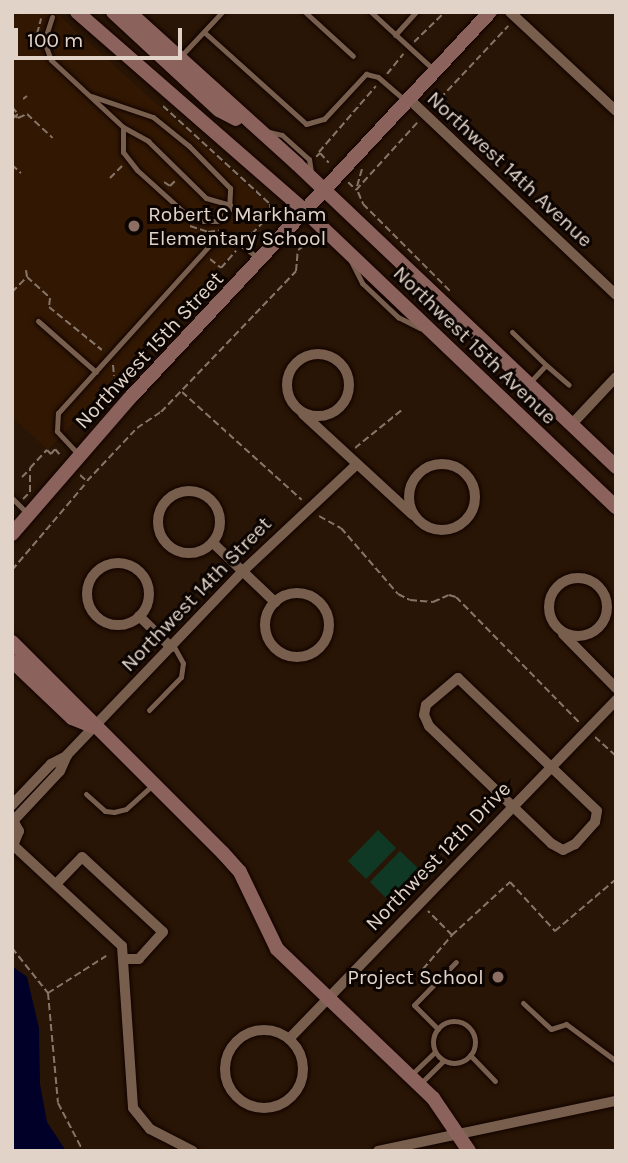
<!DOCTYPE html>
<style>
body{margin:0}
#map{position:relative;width:628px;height:1163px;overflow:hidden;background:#291505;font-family:Karla,sans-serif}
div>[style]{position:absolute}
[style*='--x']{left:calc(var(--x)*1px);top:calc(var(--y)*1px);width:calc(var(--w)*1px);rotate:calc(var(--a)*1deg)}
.built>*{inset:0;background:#321803}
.green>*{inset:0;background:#0f3925}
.water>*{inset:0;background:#000029}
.path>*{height:2px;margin-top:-1px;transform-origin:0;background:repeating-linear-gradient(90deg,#867568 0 7px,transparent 0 10.5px)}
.roads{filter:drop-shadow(0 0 2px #110200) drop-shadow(0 0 2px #110200)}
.lane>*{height:5px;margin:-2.5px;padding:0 2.5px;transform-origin:2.5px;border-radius:2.5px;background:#785f4d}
.lane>.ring{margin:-2.5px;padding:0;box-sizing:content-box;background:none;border:5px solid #785f4d;border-radius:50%}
.street>*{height:10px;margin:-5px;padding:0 5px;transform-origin:5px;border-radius:5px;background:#785f4d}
.street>.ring{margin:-5px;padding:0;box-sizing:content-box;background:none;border:10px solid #785f4d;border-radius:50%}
.secondary>*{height:14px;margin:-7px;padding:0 7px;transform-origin:7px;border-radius:7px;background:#8c635c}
.dots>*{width:19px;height:19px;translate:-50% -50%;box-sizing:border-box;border:4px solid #0b0401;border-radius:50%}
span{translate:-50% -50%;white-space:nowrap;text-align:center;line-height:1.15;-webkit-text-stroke:6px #0b0401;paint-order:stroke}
.street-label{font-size:21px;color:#e1d3c8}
.poi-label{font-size:21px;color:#e1d3c8}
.left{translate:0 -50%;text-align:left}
.right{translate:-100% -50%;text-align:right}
.frame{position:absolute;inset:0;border:14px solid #e1d3c8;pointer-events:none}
.scale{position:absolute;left:14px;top:28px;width:168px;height:32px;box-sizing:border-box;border:4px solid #e1d3c8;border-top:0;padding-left:9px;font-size:21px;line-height:24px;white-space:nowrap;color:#e1d3c8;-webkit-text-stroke:5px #0b0401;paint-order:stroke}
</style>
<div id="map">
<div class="built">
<div style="clip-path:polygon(21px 12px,55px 12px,266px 203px,267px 215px,48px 450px,12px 417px,12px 21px)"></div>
</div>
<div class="green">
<div style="clip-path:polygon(378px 830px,396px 848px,366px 879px,348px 861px)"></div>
<div style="clip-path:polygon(400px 851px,419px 869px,388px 900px,370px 882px)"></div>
</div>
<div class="water">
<div style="clip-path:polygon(12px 966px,27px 977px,39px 1028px,40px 1084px,47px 1122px,66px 1151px,12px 1151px)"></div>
</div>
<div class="path">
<div style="--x:37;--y:34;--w:16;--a:-75"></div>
<div style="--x:414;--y:42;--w:43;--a:-44.1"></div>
<div style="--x:387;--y:74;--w:26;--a:-51"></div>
<div style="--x:23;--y:99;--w:5;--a:-37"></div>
<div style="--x:163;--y:106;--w:145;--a:42.5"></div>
<div style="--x:270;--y:204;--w:10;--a:84"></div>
<div style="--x:271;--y:214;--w:35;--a:134"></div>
<div style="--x:433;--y:106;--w:110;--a:-46.8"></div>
<div style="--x:12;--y:107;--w:9;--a:49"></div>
<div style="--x:18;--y:114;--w:8;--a:140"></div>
<div style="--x:12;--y:114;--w:7;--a:34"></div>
<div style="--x:18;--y:118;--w:10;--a:-24"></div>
<div style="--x:27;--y:114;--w:35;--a:43"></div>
<div style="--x:319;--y:152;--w:87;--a:-49.2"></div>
<div style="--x:316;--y:157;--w:6;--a:-45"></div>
<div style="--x:320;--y:153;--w:13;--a:48"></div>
<div style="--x:12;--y:165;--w:12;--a:42"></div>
<div style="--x:362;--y:169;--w:22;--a:106"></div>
<div style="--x:356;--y:190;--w:91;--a:-47.7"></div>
<div style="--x:110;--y:178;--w:17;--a:-45"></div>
<div style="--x:164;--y:182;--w:7;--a:34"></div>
<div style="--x:170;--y:186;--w:7;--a:-45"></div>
<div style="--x:348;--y:182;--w:11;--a:45"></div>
<div style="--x:358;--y:192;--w:13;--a:67"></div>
<div style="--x:363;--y:204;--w:126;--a:45"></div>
<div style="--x:271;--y:212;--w:11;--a:41"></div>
<div style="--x:190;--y:226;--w:19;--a:18"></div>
<div style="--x:208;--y:232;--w:14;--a:-8"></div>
<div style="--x:299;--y:237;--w:11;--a:41"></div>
<div style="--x:307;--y:244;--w:11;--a:-27"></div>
<div style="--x:210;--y:259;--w:14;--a:39"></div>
<div style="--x:221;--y:268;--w:23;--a:-49"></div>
<div style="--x:27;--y:277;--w:31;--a:42"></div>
<div style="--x:50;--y:298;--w:9;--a:96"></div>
<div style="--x:49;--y:307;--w:68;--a:39.1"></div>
<div style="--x:12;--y:292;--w:21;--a:-45"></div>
<div style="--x:27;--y:277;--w:7;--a:-98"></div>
<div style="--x:113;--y:365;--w:11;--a:85"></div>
<div style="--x:182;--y:392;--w:161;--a:42"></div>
<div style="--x:355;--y:448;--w:62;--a:-39.1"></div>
<div style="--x:80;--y:475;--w:9;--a:41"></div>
<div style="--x:87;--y:481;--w:73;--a:-46.7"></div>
<div style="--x:137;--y:428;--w:29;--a:-34"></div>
<div style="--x:161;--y:412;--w:195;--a:-46.2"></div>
<div style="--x:296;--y:271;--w:21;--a:-85"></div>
<div style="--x:298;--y:250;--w:11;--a:-34"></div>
<div style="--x:22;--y:477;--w:11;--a:-45"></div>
<div style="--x:23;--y:499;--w:10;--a:-45"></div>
<div style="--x:30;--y:492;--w:24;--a:-90"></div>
<div style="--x:30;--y:468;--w:25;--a:-47"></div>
<div style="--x:47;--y:450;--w:6;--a:45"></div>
<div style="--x:51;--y:454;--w:6;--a:-51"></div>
<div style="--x:55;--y:449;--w:9;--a:49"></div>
<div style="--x:319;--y:516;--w:25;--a:29"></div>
<div style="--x:341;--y:528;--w:87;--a:49.2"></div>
<div style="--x:398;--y:594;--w:13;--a:27"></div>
<div style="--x:410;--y:600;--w:23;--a:5"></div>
<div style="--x:433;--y:602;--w:17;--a:-24"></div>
<div style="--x:449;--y:595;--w:7;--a:16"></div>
<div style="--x:456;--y:597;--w:177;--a:45.5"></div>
<div style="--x:12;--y:570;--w:114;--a:-49.6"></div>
<div style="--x:595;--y:737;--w:28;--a:42"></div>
<div style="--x:452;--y:935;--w:79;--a:-42.4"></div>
<div style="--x:510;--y:882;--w:67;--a:47.4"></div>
<div style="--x:555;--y:931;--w:80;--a:-40.4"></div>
<div style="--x:12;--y:948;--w:58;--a:51.3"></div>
<div style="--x:48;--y:993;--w:110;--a:84.8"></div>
<div style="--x:58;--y:1103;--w:54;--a:62.5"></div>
<div style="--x:420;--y:985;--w:16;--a:-79"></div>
<div style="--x:423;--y:969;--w:45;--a:-49.5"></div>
<div style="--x:452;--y:935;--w:34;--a:-135"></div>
<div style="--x:48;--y:993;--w:69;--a:-32.5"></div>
</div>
<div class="roads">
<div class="lane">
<div style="--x:305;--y:12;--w:65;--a:42.5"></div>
<div style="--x:371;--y:12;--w:84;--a:42.6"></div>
<div style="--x:52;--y:17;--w:25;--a:108"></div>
<div style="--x:44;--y:41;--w:20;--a:70"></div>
<div style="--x:51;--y:60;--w:98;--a:42.9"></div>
<div style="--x:123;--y:127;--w:25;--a:90"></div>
<div style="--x:123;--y:152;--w:23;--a:52"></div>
<div style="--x:137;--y:170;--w:67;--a:42"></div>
<div style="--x:187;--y:215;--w:16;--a:22"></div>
<div style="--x:202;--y:221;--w:15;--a:0"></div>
<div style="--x:217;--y:221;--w:16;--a:-43"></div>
<div style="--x:229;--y:210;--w:22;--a:-87"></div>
<div style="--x:230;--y:188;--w:59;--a:-134.3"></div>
<div style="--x:189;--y:146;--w:46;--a:-141.1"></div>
<div style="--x:153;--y:117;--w:65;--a:-161.3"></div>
<div style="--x:204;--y:32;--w:137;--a:42"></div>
<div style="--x:306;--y:124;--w:19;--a:-16"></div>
<div style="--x:324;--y:119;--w:62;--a:-47"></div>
<div style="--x:366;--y:74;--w:12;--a:14"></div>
<div style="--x:378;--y:77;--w:35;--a:41"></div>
<div style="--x:395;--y:35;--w:31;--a:-48"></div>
<div style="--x:181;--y:56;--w:60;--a:-47"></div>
<div style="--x:123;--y:127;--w:29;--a:29"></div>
<div style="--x:148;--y:141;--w:81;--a:44.5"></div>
<div style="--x:206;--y:198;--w:25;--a:16"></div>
<div style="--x:265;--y:131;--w:17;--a:13"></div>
<div style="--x:282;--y:135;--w:36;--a:42"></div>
<div style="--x:309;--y:159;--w:12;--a:81"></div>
<div style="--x:351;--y:261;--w:25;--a:63"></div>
<div style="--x:362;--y:283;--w:50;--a:43.4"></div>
<div style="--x:398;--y:317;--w:25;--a:27"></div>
<div style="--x:38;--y:321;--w:77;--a:41.3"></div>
<div style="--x:512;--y:332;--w:47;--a:44.1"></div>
<div style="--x:546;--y:365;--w:23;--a:133"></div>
<div style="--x:546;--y:365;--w:30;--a:41"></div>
<div style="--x:80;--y:456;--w:34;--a:-133"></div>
<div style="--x:57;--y:431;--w:18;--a:-87"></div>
<div style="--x:58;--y:413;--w:227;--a:-47.9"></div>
<div style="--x:210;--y:245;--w:22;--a:-24"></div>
<div style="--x:230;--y:236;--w:36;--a:38"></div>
<div style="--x:12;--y:498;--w:21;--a:45"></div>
<div style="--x:149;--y:710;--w:46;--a:-45.9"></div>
<div style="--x:181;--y:677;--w:14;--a:-82"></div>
<div style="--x:183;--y:663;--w:21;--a:-119"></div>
<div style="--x:86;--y:794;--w:25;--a:42"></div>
<div style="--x:105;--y:811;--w:9;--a:6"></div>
<div style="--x:114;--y:812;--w:12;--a:-14"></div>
<div style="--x:126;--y:809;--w:36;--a:-42"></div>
<div style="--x:523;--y:1003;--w:38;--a:43"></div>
<div style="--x:551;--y:1029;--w:16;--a:-18"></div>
<div style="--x:566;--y:1024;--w:62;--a:36.5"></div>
<div class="ring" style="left:433px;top:1021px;width:37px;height:37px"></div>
<div style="--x:438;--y:1029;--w:34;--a:-135"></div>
<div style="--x:414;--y:1005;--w:60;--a:-45.7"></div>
<div style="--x:470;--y:1055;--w:36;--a:46"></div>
<div style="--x:412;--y:1074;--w:32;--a:-44"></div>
<div style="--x:419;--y:1085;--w:33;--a:-45"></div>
</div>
<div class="street">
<div style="--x:510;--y:12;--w:145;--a:43"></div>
<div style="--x:409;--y:99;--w:285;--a:43.4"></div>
<div class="ring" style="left:287px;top:354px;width:52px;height:52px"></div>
<div style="--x:303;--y:414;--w:149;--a:42.6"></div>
<div style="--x:571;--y:425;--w:66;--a:-46.8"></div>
<div class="ring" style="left:409px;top:464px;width:56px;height:56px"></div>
<div class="ring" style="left:158px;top:491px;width:52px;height:52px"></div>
<div style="--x:213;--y:543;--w:86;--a:43.6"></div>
<div class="ring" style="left:87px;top:563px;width:52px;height:52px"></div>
<div class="ring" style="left:549px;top:578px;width:48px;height:48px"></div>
<div class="ring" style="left:265px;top:593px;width:54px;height:54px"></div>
<div style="--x:139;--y:616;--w:45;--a:44.1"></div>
<div style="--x:563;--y:634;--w:76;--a:45.5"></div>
<div style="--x:458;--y:678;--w:192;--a:43.7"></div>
<div style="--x:597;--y:811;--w:11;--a:100"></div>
<div style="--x:595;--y:822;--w:30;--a:132"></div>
<div style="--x:575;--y:844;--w:13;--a:153"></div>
<div style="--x:563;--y:850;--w:13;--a:-151"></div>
<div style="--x:552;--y:844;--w:170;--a:-136.2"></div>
<div style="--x:429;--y:726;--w:12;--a:-114"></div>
<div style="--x:424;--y:715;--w:10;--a:-79"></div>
<div style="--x:426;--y:705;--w:42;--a:-40.2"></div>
<div style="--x:12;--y:805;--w:57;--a:-46.4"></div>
<div style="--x:51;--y:764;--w:18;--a:-27"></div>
<div style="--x:12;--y:818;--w:15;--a:62"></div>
<div style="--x:19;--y:831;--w:18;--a:112"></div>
<div style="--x:14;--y:820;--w:67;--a:-46.8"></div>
<div style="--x:60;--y:771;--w:17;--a:-66"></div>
<div style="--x:67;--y:755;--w:255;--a:-46.3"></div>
<div style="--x:243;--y:571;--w:156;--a:-43.2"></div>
<div style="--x:14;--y:846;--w:147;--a:42.8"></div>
<div style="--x:122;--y:946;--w:162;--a:86.1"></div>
<div style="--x:133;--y:1108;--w:27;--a:51"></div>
<div style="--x:150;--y:1129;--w:48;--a:27.1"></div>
<div style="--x:56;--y:884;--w:37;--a:-46"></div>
<div style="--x:82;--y:857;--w:110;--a:42.8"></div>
<div style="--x:163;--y:932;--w:36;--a:132"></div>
<div style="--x:139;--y:959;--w:16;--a:180"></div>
<div class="ring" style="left:225px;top:1030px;width:68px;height:68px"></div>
<div style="--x:289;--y:1039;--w:471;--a:-46"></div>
<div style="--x:378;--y:1151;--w:243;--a:-11.9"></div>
</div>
<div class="secondary">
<div style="--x:77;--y:12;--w:304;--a:41.1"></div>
<div style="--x:306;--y:212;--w:428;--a:43.6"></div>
<div style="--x:113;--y:12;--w:144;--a:42.8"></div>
<div style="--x:219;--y:110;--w:19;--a:28"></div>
<div style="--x:129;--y:12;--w:227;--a:42.1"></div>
<div style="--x:297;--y:164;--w:440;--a:43.5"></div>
<div style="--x:12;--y:534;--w:180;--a:-49.1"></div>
<div style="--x:130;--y:398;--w:528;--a:-47"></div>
<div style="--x:12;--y:642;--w:298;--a:45"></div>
<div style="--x:223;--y:853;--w:25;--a:48"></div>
<div style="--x:240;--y:872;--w:85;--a:64.3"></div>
<div style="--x:277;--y:949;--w:216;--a:43.7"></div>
<div style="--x:433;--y:1098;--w:64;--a:55.8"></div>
<div style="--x:12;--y:661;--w:83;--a:43.5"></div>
<div style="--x:72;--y:718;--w:24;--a:22"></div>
</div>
</div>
<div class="dots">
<div style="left:134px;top:226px;background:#8d6e63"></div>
<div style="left:498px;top:977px;background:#8d6e63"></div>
</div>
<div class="street-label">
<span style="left:510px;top:169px;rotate:43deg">Northwest 14th Avenue</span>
<span style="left:475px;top:345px;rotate:44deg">Northwest 15th Avenue</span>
<span style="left:149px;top:350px;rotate:-47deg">Northwest 15th Street</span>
<span style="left:196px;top:594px;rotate:-46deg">Northwest 14th Street</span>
<span style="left:438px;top:856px;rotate:-46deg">Northwest 12th Drive</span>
</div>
<div class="poi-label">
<span class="left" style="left:148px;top:226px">Robert C Markham<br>Elementary School</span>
<span class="right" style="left:484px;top:977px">Project School</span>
</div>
<div class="frame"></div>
<div class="scale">100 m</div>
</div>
